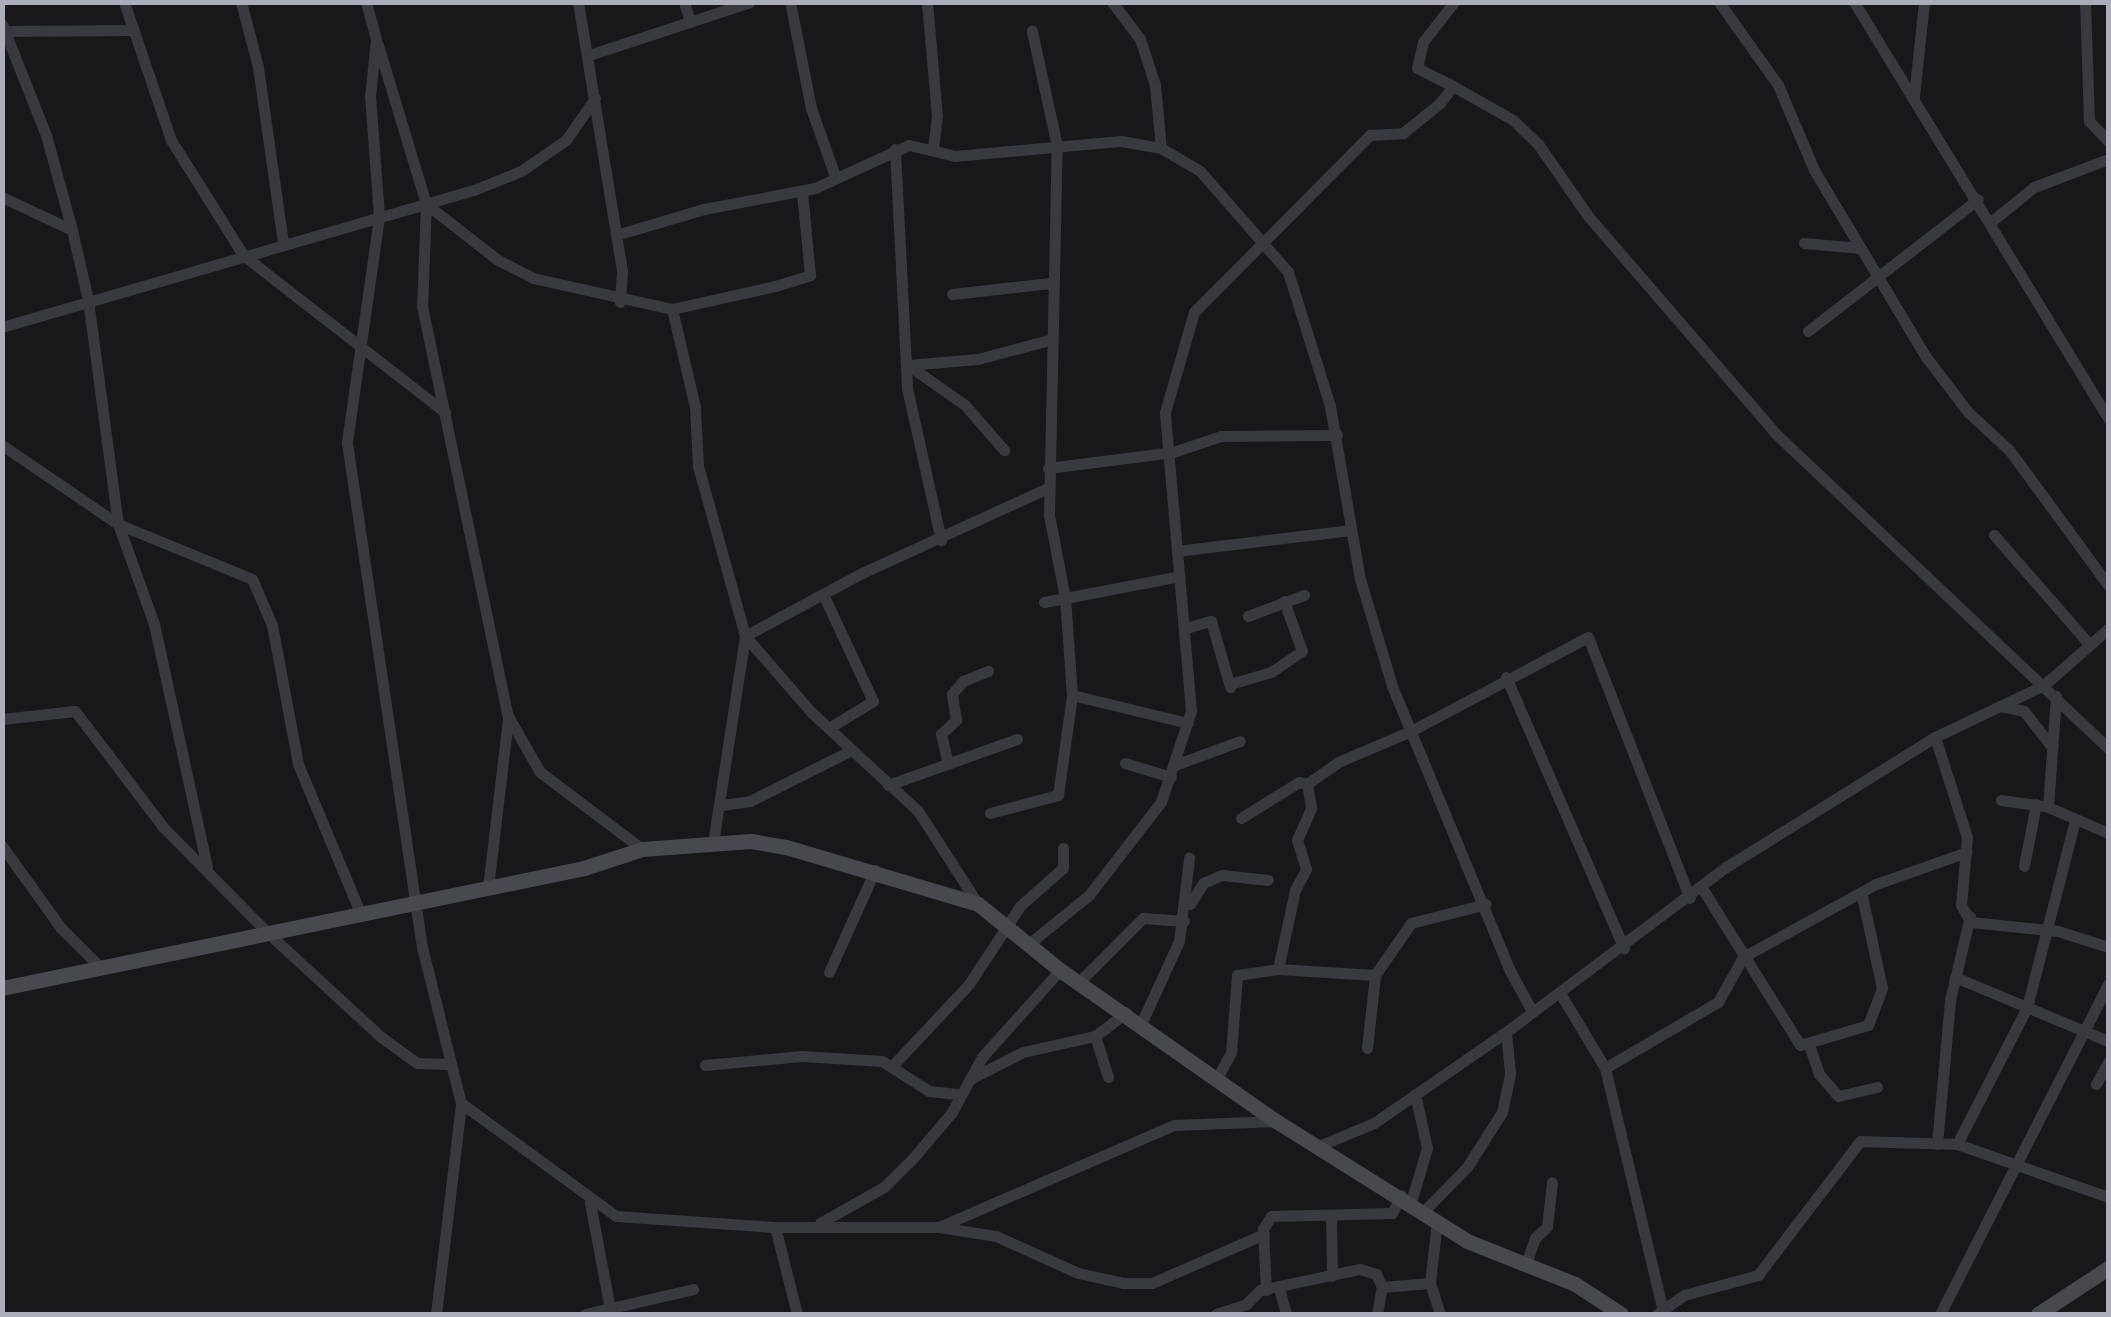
<!DOCTYPE html>
<style>
body{margin:0}
#map{position:relative;width:2111px;height:1317px;overflow:hidden;background:#18181a;font-family:"Varela Round",sans-serif}
div>[style]{position:absolute}
[style*='--x']{left:calc(var(--x)*1px);top:calc(var(--y)*1px);width:calc(var(--w)*1px);rotate:calc(var(--a)*1deg)}
.street>*{height:11px;margin:-5.5px;padding:0 5.5px;transform-origin:5.5px;border-radius:5.5px;background:#393a3f}
.secondary>*{height:15px;margin:-7.5px;padding:0 7.5px;transform-origin:7.5px;border-radius:7.5px;background:#47494f}
span{translate:-50% -50%;white-space:nowrap;text-align:center;line-height:1.15;-webkit-text-stroke:8px #131315;paint-order:stroke}
.frame{position:absolute;inset:0;border:5px solid #abaeba;pointer-events:none}
</style>
<div id="map">
<div class="street">
<div style="--x:124;--y:2;--w:146;--a:71.2"></div>
<div style="--x:171;--y:140;--w:136;--a:57.9"></div>
<div style="--x:243;--y:255;--w:256;--a:37.9"></div>
<div style="--x:241;--y:2;--w:67;--a:75.3"></div>
<div style="--x:258;--y:67;--w:178;--a:81.9"></div>
<div style="--x:366;--y:2;--w:39;--a:75"></div>
<div style="--x:376;--y:40;--w:56;--a:96.1"></div>
<div style="--x:370;--y:96;--w:121;--a:85.7"></div>
<div style="--x:379;--y:217;--w:228;--a:98.1"></div>
<div style="--x:347;--y:443;--w:510;--a:81.54"></div>
<div style="--x:422;--y:947;--w:161;--a:76"></div>
<div style="--x:461;--y:1103;--w:192;--a:36.1"></div>
<div style="--x:616;--y:1216;--w:159;--a:4"></div>
<div style="--x:775;--y:1227;--w:164;--a:0"></div>
<div style="--x:939;--y:1227;--w:256;--a:-23.5"></div>
<div style="--x:1174;--y:1125;--w:102;--a:-2.2"></div>
<div style="--x:578;--y:2;--w:273;--a:80.7"></div>
<div style="--x:622;--y:271;--w:31;--a:94"></div>
<div style="--x:684;--y:2;--w:21;--a:73"></div>
<div style="--x:790;--y:2;--w:108;--a:78.8"></div>
<div style="--x:811;--y:108;--w:72;--a:70.6"></div>
<div style="--x:927;--y:2;--w:114;--a:85"></div>
<div style="--x:937;--y:116;--w:33;--a:97"></div>
<div style="--x:1112;--y:2;--w:46;--a:52.9"></div>
<div style="--x:1140;--y:39;--w:48;--a:71.9"></div>
<div style="--x:1155;--y:85;--w:63;--a:84.6"></div>
<div style="--x:1719;--y:2;--w:102;--a:54.6"></div>
<div style="--x:1778;--y:85;--w:92;--a:67"></div>
<div style="--x:1814;--y:170;--w:218;--a:59.1"></div>
<div style="--x:1926;--y:357;--w:69;--a:52.6"></div>
<div style="--x:1968;--y:412;--w:57;--a:42.9"></div>
<div style="--x:2010;--y:451;--w:166;--a:53.8"></div>
<div style="--x:1854;--y:2;--w:487;--a:58.6"></div>
<div style="--x:2085;--y:2;--w:119;--a:88.1"></div>
<div style="--x:2089;--y:121;--w:28;--a:46"></div>
<div style="--x:2;--y:24;--w:119;--a:68.4"></div>
<div style="--x:46;--y:135;--w:98;--a:74.7"></div>
<div style="--x:72;--y:230;--w:72;--a:77.1"></div>
<div style="--x:88;--y:300;--w:226;--a:82.4"></div>
<div style="--x:118;--y:524;--w:106;--a:70.2"></div>
<div style="--x:154;--y:624;--w:249;--a:77.7"></div>
<div style="--x:2;--y:31;--w:130;--a:-0.4"></div>
<div style="--x:378;--y:45;--w:166;--a:73.2"></div>
<div style="--x:426;--y:204;--w:91;--a:37.9"></div>
<div style="--x:498;--y:260;--w:39;--a:27"></div>
<div style="--x:533;--y:278;--w:142;--a:12.6"></div>
<div style="--x:672;--y:309;--w:106;--a:-12.6"></div>
<div style="--x:775;--y:286;--w:37;--a:-17"></div>
<div style="--x:810;--y:275;--w:83;--a:-95.5"></div>
<div style="--x:589;--y:55;--w:169;--a:-18.2"></div>
<div style="--x:1453;--y:86;--w:69;--a:29.5"></div>
<div style="--x:1513;--y:120;--w:35;--a:44"></div>
<div style="--x:1538;--y:144;--w:88;--a:55.2"></div>
<div style="--x:1588;--y:216;--w:286;--a:49.2"></div>
<div style="--x:1775;--y:433;--w:458;--a:43.4"></div>
<div style="--x:1914;--y:96;--w:95;--a:-83.9"></div>
<div style="--x:895;--y:149;--w:239;--a:87.1"></div>
<div style="--x:907;--y:388;--w:156;--a:77.4"></div>
<div style="--x:2;--y:197;--w:77;--a:25.2"></div>
<div style="--x:426;--y:204;--w:102;--a:92.2"></div>
<div style="--x:422;--y:306;--w:419;--a:78.2"></div>
<div style="--x:508;--y:716;--w:64;--a:60.3"></div>
<div style="--x:540;--y:772;--w:128;--a:37"></div>
<div style="--x:1992;--y:221;--w:54;--a:-39"></div>
<div style="--x:2034;--y:187;--w:79;--a:-20.7"></div>
<div style="--x:616;--y:235;--w:92;--a:-16.5"></div>
<div style="--x:704;--y:209;--w:113;--a:-10.7"></div>
<div style="--x:815;--y:188;--w:103;--a:-24.6"></div>
<div style="--x:909;--y:145;--w:47;--a:13.4"></div>
<div style="--x:955;--y:156;--w:167;--a:-5.2"></div>
<div style="--x:1121;--y:141;--w:41;--a:9.9"></div>
<div style="--x:1161;--y:148;--w:45;--a:30.5"></div>
<div style="--x:1200;--y:171;--w:134;--a:48.9"></div>
<div style="--x:1288;--y:272;--w:140;--a:72.6"></div>
<div style="--x:1330;--y:406;--w:176;--a:80.2"></div>
<div style="--x:1360;--y:579;--w:112;--a:73.3"></div>
<div style="--x:1392;--y:686;--w:308;--a:67.5"></div>
<div style="--x:1510;--y:971;--w:46;--a:61.2"></div>
<div style="--x:1804;--y:243;--w:57;--a:5"></div>
<div style="--x:952;--y:294;--w:99;--a:-6.4"></div>
<div style="--x:672;--y:309;--w:101;--a:76.8"></div>
<div style="--x:695;--y:407;--w:59;--a:87.1"></div>
<div style="--x:698;--y:466;--w:176;--a:74.5"></div>
<div style="--x:745;--y:636;--w:208;--a:98.8"></div>
<div style="--x:2;--y:327;--w:491;--a:-16.2"></div>
<div style="--x:474;--y:190;--w:51;--a:-22"></div>
<div style="--x:521;--y:171;--w:55;--a:-34.6"></div>
<div style="--x:566;--y:140;--w:51;--a:-55.4"></div>
<div style="--x:1808;--y:331;--w:215;--a:-37.8"></div>
<div style="--x:908;--y:365;--w:70;--a:-4.9"></div>
<div style="--x:978;--y:359;--w:73;--a:-15"></div>
<div style="--x:908;--y:365;--w:70;--a:35.1"></div>
<div style="--x:965;--y:405;--w:60;--a:49.1"></div>
<div style="--x:2;--y:445;--w:140;--a:34.3"></div>
<div style="--x:118;--y:524;--w:145;--a:22.3"></div>
<div style="--x:252;--y:579;--w:50;--a:66.5"></div>
<div style="--x:272;--y:625;--w:141;--a:79.4"></div>
<div style="--x:298;--y:764;--w:160;--a:67.3"></div>
<div style="--x:1048;--y:468;--w:126;--a:-7.3"></div>
<div style="--x:1173;--y:452;--w:51;--a:-18.4"></div>
<div style="--x:1221;--y:436;--w:116;--a:-0.5"></div>
<div style="--x:1994;--y:535;--w:146;--a:48.9"></div>
<div style="--x:1177;--y:551;--w:175;--a:-6.9"></div>
<div style="--x:823;--y:594;--w:118;--a:65"></div>
<div style="--x:873;--y:701;--w:52;--a:148.5"></div>
<div style="--x:1044;--y:602;--w:138;--a:-10.8"></div>
<div style="--x:1248;--y:616;--w:60;--a:-20.6"></div>
<div style="--x:1186;--y:628;--w:26;--a:-16"></div>
<div style="--x:1211;--y:621;--w:69;--a:73.9"></div>
<div style="--x:1506;--y:677;--w:296;--a:66.5"></div>
<div style="--x:1230;--y:684;--w:43;--a:-16.3"></div>
<div style="--x:1271;--y:672;--w:37;--a:-34"></div>
<div style="--x:1302;--y:651;--w:53;--a:-109.8"></div>
<div style="--x:1072;--y:695;--w:119;--a:13.6"></div>
<div style="--x:2056;--y:696;--w:111;--a:94.1"></div>
<div style="--x:2048;--y:807;--w:65;--a:23.4"></div>
<div style="--x:2000;--y:706;--w:25;--a:12"></div>
<div style="--x:2024;--y:711;--w:46;--a:52.1"></div>
<div style="--x:2;--y:719;--w:73;--a:-6.3"></div>
<div style="--x:75;--y:711;--w:146;--a:52.8"></div>
<div style="--x:163;--y:827;--w:151;--a:45.3"></div>
<div style="--x:269;--y:934;--w:152;--a:42.6"></div>
<div style="--x:381;--y:1037;--w:44;--a:35.8"></div>
<div style="--x:417;--y:1063;--w:30;--a:2"></div>
<div style="--x:1935;--y:737;--w:105;--a:72.3"></div>
<div style="--x:1967;--y:837;--w:68;--a:95"></div>
<div style="--x:1961;--y:905;--w:20;--a:60"></div>
<div style="--x:1971;--y:922;--w:87;--a:5.9"></div>
<div style="--x:2058;--y:931;--w:52;--a:17.7"></div>
<div style="--x:1125;--y:763;--w:48;--a:16.9"></div>
<div style="--x:948;--y:764;--w:31;--a:-103"></div>
<div style="--x:941;--y:734;--w:21;--a:-43"></div>
<div style="--x:956;--y:720;--w:26;--a:-99"></div>
<div style="--x:952;--y:694;--w:17;--a:-50"></div>
<div style="--x:963;--y:681;--w:27;--a:-22"></div>
<div style="--x:1175;--y:765;--w:69;--a:-20.3"></div>
<div style="--x:888;--y:785;--w:137;--a:-19.6"></div>
<div style="--x:2001;--y:800;--w:42;--a:8.1"></div>
<div style="--x:722;--y:805;--w:28;--a:-8"></div>
<div style="--x:750;--y:801;--w:114;--a:-26.6"></div>
<div style="--x:990;--y:813;--w:70;--a:-14.8"></div>
<div style="--x:1058;--y:795;--w:101;--a:-82"></div>
<div style="--x:1072;--y:695;--w:97;--a:-94.1"></div>
<div style="--x:1065;--y:598;--w:85;--a:-100.9"></div>
<div style="--x:1049;--y:515;--w:369;--a:-88.8"></div>
<div style="--x:1057;--y:146;--w:118;--a:-102.3"></div>
<div style="--x:1241;--y:818;--w:68;--a:-31.8"></div>
<div style="--x:1299;--y:782;--w:8;--a:14"></div>
<div style="--x:1307;--y:784;--w:38;--a:-35"></div>
<div style="--x:1338;--y:762;--w:79;--a:-23"></div>
<div style="--x:1411;--y:731;--w:200;--a:-28"></div>
<div style="--x:1588;--y:637;--w:280;--a:68.7"></div>
<div style="--x:2;--y:846;--w:101;--a:54.3"></div>
<div style="--x:61;--y:928;--w:55;--a:45"></div>
<div style="--x:2024;--y:866;--w:63;--a:-79"></div>
<div style="--x:488;--y:887;--w:168;--a:-83.2"></div>
<div style="--x:1702;--y:888;--w:185;--a:58"></div>
<div style="--x:1800;--y:1045;--w:71;--a:-16.4"></div>
<div style="--x:1868;--y:1025;--w:40;--a:-69"></div>
<div style="--x:1882;--y:988;--w:98;--a:-102.3"></div>
<div style="--x:978;--y:904;--w:111;--a:-122.8"></div>
<div style="--x:918;--y:811;--w:144;--a:-137.2"></div>
<div style="--x:812;--y:713;--w:102;--a:-131"></div>
<div style="--x:745;--y:636;--w:133;--a:-28.3"></div>
<div style="--x:862;--y:573;--w:205;--a:-24.6"></div>
<div style="--x:1190;--y:904;--w:25;--a:-58"></div>
<div style="--x:1203;--y:883;--w:21;--a:-23"></div>
<div style="--x:1222;--y:875;--w:46;--a:6.2"></div>
<div style="--x:1030;--y:943;--w:76;--a:-39.1"></div>
<div style="--x:1089;--y:895;--w:118;--a:-52.3"></div>
<div style="--x:1161;--y:802;--w:96;--a:-71.8"></div>
<div style="--x:1191;--y:711;--w:300;--a:-95"></div>
<div style="--x:1165;--y:412;--w:104;--a:-73.8"></div>
<div style="--x:1194;--y:312;--w:250;--a:-45.2"></div>
<div style="--x:1370;--y:135;--w:33;--a:-3"></div>
<div style="--x:1403;--y:133;--w:48;--a:-39"></div>
<div style="--x:1440;--y:103;--w:21;--a:-53"></div>
<div style="--x:1453;--y:86;--w:40;--a:-153.4"></div>
<div style="--x:1417;--y:68;--w:27;--a:-77"></div>
<div style="--x:1423;--y:42;--w:51;--a:-52.2"></div>
<div style="--x:1278;--y:969;--w:81;--a:-77.9"></div>
<div style="--x:1295;--y:890;--w:24;--a:-62"></div>
<div style="--x:1306;--y:869;--w:30;--a:-107"></div>
<div style="--x:1297;--y:840;--w:35;--a:-66"></div>
<div style="--x:1311;--y:808;--w:24;--a:-99"></div>
<div style="--x:829;--y:972;--w:112;--a:-65.7"></div>
<div style="--x:1955;--y:977;--w:166;--a:22.7"></div>
<div style="--x:1079;--y:982;--w:91;--a:-45"></div>
<div style="--x:1143;--y:918;--w:41;--a:4.2"></div>
<div style="--x:1560;--y:993;--w:87;--a:59"></div>
<div style="--x:1605;--y:1068;--w:246;--a:76.6"></div>
<div style="--x:1141;--y:1024;--w:91;--a:-65.4"></div>
<div style="--x:1179;--y:941;--w:84;--a:-83.1"></div>
<div style="--x:1095;--y:1036;--w:43;--a:72.4"></div>
<div style="--x:1809;--y:1045;--w:31;--a:71"></div>
<div style="--x:1819;--y:1074;--w:29;--a:49"></div>
<div style="--x:1838;--y:1096;--w:40;--a:-13"></div>
<div style="--x:1367;--y:1048;--w:73;--a:-83.7"></div>
<div style="--x:1375;--y:975;--w:63;--a:-55.3"></div>
<div style="--x:1411;--y:923;--w:77;--a:-14.2"></div>
<div style="--x:894;--y:1064;--w:110;--a:-46.8"></div>
<div style="--x:969;--y:984;--w:93;--a:-56.8"></div>
<div style="--x:1020;--y:906;--w:57;--a:-41.5"></div>
<div style="--x:1063;--y:868;--w:20;--a:-90"></div>
<div style="--x:705;--y:1065;--w:97;--a:-5.3"></div>
<div style="--x:802;--y:1056;--w:80;--a:3.6"></div>
<div style="--x:882;--y:1061;--w:56;--a:32.6"></div>
<div style="--x:929;--y:1091;--w:28;--a:6"></div>
<div style="--x:1605;--y:1068;--w:131;--a:-30.3"></div>
<div style="--x:1718;--y:1002;--w:51;--a:-60.9"></div>
<div style="--x:1743;--y:957;--w:152;--a:-28.8"></div>
<div style="--x:1876;--y:884;--w:96;--a:-19.4"></div>
<div style="--x:1217;--y:1078;--w:29;--a:-61"></div>
<div style="--x:1231;--y:1053;--w:78;--a:-85.6"></div>
<div style="--x:1237;--y:975;--w:41;--a:-8.3"></div>
<div style="--x:1278;--y:969;--w:97;--a:3.5"></div>
<div style="--x:970;--y:1079;--w:59;--a:-27"></div>
<div style="--x:1023;--y:1052;--w:74;--a:-12.5"></div>
<div style="--x:1095;--y:1036;--w:39;--a:-37"></div>
<div style="--x:2096;--y:1084;--w:25;--a:-61"></div>
<div style="--x:1937;--y:1144;--w:145;--a:-84.8"></div>
<div style="--x:1950;--y:1000;--w:86;--a:-76.6"></div>
<div style="--x:1957;--y:1144;--w:154;--a:-62.9"></div>
<div style="--x:2027;--y:1007;--w:193;--a:-75.6"></div>
<div style="--x:1321;--y:1145;--w:57;--a:-22.5"></div>
<div style="--x:1374;--y:1123;--w:160;--a:-34.6"></div>
<div style="--x:1506;--y:1032;--w:275;--a:-36.9"></div>
<div style="--x:1726;--y:867;--w:246;--a:-31.9"></div>
<div style="--x:1935;--y:737;--w:121;--a:-25.5"></div>
<div style="--x:2044;--y:685;--w:85;--a:-41.2"></div>
<div style="--x:1411;--y:1202;--w:56;--a:-73.5"></div>
<div style="--x:1427;--y:1148;--w:55;--a:-102.5"></div>
<div style="--x:590;--y:1203;--w:113;--a:79.3"></div>
<div style="--x:1423;--y:1212;--w:63;--a:-45.6"></div>
<div style="--x:1467;--y:1167;--w:65;--a:-57.5"></div>
<div style="--x:1502;--y:1112;--w:40;--a:-78"></div>
<div style="--x:1510;--y:1073;--w:41;--a:-95.6"></div>
<div style="--x:1331;--y:1216;--w:60;--a:89"></div>
<div style="--x:1437;--y:1221;--w:62;--a:96.4"></div>
<div style="--x:1430;--y:1283;--w:33;--a:72"></div>
<div style="--x:820;--y:1223;--w:73;--a:-29.4"></div>
<div style="--x:884;--y:1187;--w:42;--a:-45"></div>
<div style="--x:914;--y:1157;--w:59;--a:-49.8"></div>
<div style="--x:952;--y:1112;--w:63;--a:-61.4"></div>
<div style="--x:982;--y:1057;--w:117;--a:-48.1"></div>
<div style="--x:775;--y:1227;--w:90;--a:75.8"></div>
<div style="--x:939;--y:1227;--w:58;--a:9"></div>
<div style="--x:996;--y:1236;--w:90;--a:24.3"></div>
<div style="--x:1078;--y:1273;--w:46;--a:12.5"></div>
<div style="--x:1123;--y:1283;--w:29;--a:0"></div>
<div style="--x:1152;--y:1283;--w:122;--a:-23.6"></div>
<div style="--x:1526;--y:1264;--w:28;--a:-71"></div>
<div style="--x:1535;--y:1238;--w:16;--a:-43"></div>
<div style="--x:1547;--y:1227;--w:45;--a:-83.7"></div>
<div style="--x:1279;--y:1288;--w:27;--a:75"></div>
<div style="--x:1266;--y:1290;--w:61;--a:-92.8"></div>
<div style="--x:1263;--y:1229;--w:15;--a:-58"></div>
<div style="--x:1271;--y:1216;--w:121;--a:-1.4"></div>
<div style="--x:1392;--y:1213;--w:20;--a:-63"></div>
<div style="--x:436;--y:1314;--w:212;--a:-83.2"></div>
<div style="--x:585;--y:1314;--w:111;--a:-13"></div>
<div style="--x:1216;--y:1314;--w:32;--a:-18"></div>
<div style="--x:1246;--y:1304;--w:20;--a:-45"></div>
<div style="--x:1260;--y:1290;--w:102;--a:-11.9"></div>
<div style="--x:1360;--y:1269;--w:17;--a:17"></div>
<div style="--x:1376;--y:1274;--w:14;--a:65"></div>
<div style="--x:1377;--y:1314;--w:27;--a:-80"></div>
<div style="--x:1382;--y:1287;--w:48;--a:-4.8"></div>
<div style="--x:1657;--y:1314;--w:33;--a:-35"></div>
<div style="--x:1684;--y:1295;--w:77;--a:-15.1"></div>
<div style="--x:1758;--y:1275;--w:168;--a:-52.7"></div>
<div style="--x:1860;--y:1141;--w:97;--a:1.8"></div>
<div style="--x:1957;--y:1144;--w:160;--a:19.3"></div>
<div style="--x:1940;--y:1314;--w:370;--a:-63"></div>
</div>
<div class="secondary">
<div style="--x:2;--y:988;--w:594;--a:-11.65"></div>
<div style="--x:584;--y:868;--w:61;--a:-18.1"></div>
<div style="--x:642;--y:849;--w:109;--a:-4.2"></div>
<div style="--x:751;--y:841;--w:36;--a:10"></div>
<div style="--x:786;--y:847;--w:200;--a:16.5"></div>
<div style="--x:978;--y:904;--w:105;--a:38.8"></div>
<div style="--x:1060;--y:970;--w:264;--a:35"></div>
<div style="--x:1276;--y:1121;--w:226;--a:32.1"></div>
<div style="--x:1467;--y:1241;--w:116;--a:21.7"></div>
<div style="--x:1575;--y:1284;--w:55;--a:33.1"></div>
<div style="--x:2038;--y:1314;--w:84;--a:-33.3"></div>
</div>
<div class="frame"></div>
</div>
